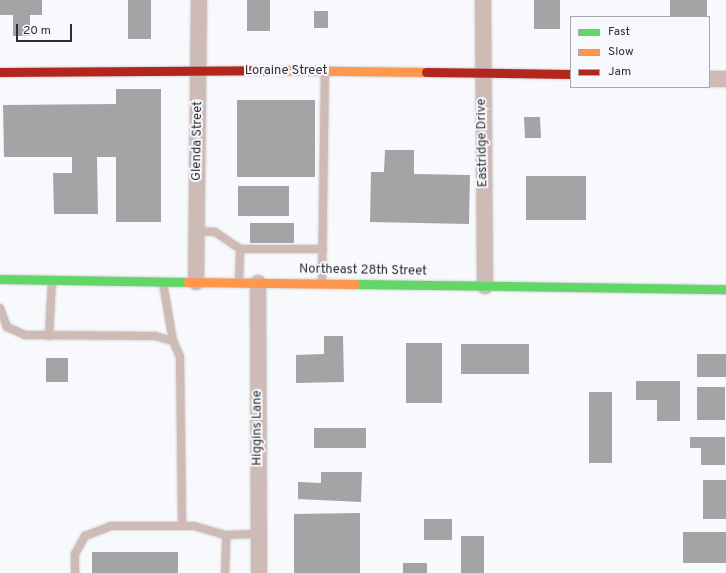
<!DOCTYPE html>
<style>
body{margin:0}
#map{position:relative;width:726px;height:573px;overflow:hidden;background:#f8f9fc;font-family:Overpass,sans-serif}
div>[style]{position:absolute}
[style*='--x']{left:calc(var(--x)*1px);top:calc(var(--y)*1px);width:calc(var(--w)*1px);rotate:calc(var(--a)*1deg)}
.building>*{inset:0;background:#a4a3a5}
.roads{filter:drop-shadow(0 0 1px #d4d5d7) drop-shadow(0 0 1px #d4d5d7)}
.lane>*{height:8px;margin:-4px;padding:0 4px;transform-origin:4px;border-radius:4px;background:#cebbb5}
.street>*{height:16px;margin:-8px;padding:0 8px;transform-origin:8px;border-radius:8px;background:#cebbb5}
.fast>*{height:9px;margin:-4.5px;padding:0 4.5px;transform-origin:4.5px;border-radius:4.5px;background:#63d668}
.slow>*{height:9px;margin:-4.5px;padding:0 4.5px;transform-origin:4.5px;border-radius:4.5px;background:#ff974d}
.jam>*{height:9px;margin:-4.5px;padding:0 4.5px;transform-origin:4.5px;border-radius:4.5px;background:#b3261e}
span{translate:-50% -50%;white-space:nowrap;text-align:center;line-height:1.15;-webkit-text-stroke:4px #f7f8fd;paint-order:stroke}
.street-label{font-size:13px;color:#2e2f31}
.legend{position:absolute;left:570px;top:16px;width:140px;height:72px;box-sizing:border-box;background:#f7f8fd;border:1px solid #a7a8ab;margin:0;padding:5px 7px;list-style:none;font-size:12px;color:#2e2f31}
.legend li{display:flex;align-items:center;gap:8px;height:20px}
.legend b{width:20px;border:1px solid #a7a8ab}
.scale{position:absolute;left:16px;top:24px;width:56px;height:18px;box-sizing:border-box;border:2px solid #2e2f31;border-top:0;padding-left:5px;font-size:12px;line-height:14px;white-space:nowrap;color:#2e2f31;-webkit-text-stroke:3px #f7f8fd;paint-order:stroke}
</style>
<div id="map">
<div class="building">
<div style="clip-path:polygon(0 0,42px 0,42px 15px,30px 15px,30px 36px,13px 36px,13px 15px,0 15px)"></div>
<div style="clip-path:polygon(128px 0,151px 0,151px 39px,128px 39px)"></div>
<div style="clip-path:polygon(247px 0,270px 0,270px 31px,247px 31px)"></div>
<div style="clip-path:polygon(534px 0,560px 0,560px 29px,534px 29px)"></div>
<div style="clip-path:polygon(670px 0,707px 0,707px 17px,670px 17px)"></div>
<div style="clip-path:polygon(314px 11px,328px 11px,328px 28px,314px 28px)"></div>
<div style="clip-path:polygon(116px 89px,161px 89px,161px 222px,116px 222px,116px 157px,97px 157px,98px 214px,54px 214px,53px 173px,72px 173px,72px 157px,4px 157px,3px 105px,116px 104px)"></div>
<div style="clip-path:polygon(237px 100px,315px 100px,315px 177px,237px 177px)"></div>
<div style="clip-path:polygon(524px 117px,540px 117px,541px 138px,525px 138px)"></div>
<div style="clip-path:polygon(385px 150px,414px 150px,414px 174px,470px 175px,469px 224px,370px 222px,371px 172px,384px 172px)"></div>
<div style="clip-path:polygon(526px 176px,586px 176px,586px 220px,526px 220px)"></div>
<div style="clip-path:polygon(238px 186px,289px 186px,289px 216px,238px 216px)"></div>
<div style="clip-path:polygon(250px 223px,294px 223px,294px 243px,250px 243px)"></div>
<div style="clip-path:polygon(324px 336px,343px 336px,344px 382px,296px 383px,296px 355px,324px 354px)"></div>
<div style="clip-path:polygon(406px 343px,442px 343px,442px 403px,406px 403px)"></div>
<div style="clip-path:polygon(461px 344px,529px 344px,529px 374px,461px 374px)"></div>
<div style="clip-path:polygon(697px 354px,726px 354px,726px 377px,697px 377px)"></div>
<div style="clip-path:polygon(46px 358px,68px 358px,68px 382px,46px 382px)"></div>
<div style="clip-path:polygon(636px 381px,680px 381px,680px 421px,657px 421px,657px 400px,636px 400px)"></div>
<div style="clip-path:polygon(697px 387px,725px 387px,725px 420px,697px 420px)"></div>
<div style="clip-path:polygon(589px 392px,612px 392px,612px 463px,589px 463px)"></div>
<div style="clip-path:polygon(314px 428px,366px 428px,366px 448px,314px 448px)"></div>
<div style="clip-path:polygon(690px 437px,725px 437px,725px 465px,701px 465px,701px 448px,690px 448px)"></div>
<div style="clip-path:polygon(321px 472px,362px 472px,361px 502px,298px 499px,298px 482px,321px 483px)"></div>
<div style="clip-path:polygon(703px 480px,726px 480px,726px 519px,703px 519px)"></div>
<div style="clip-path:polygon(360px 513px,360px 573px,294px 573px,294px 514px)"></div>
<div style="clip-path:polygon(424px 519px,452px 519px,452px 540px,424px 540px)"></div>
<div style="clip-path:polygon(683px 532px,726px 532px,726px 563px,683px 563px)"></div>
<div style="clip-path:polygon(461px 536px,484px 536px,484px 573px,461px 573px)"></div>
<div style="clip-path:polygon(92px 552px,178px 552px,178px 573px,92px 573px)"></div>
<div style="clip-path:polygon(403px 563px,427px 563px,427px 573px,403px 573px)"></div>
</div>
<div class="roads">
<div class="lane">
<div style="--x:197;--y:231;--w:18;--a:3"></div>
<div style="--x:215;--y:232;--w:30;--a:34"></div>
<div style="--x:239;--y:282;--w:33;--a:-88"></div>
<div style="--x:240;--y:249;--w:83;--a:0"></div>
<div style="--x:322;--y:282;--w:210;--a:-89.2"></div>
<div style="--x:163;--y:283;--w:59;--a:80.2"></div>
<div style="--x:0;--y:308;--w:20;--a:70"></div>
<div style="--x:7;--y:327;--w:20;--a:24"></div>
<div style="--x:25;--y:335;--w:130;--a:0.4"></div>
<div style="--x:155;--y:336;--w:19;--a:16"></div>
<div style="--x:173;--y:341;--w:17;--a:66"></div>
<div style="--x:180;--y:357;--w:169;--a:89.3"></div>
<div style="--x:49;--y:336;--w:55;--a:-86.9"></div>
<div style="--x:75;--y:573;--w:19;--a:-90"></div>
<div style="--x:75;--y:554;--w:21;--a:-61"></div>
<div style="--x:85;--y:536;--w:28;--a:-21"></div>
<div style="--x:111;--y:526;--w:83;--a:0"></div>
<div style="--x:194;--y:526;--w:33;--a:16"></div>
<div style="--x:226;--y:535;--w:33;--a:-2"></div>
<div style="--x:225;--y:573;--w:38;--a:-88"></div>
</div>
<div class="street">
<div style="--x:483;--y:0;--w:286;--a:89.6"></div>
<div style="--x:709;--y:79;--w:17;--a:0"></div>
<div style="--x:196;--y:282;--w:282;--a:-89.4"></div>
<div style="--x:258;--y:283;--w:290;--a:89.8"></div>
</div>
<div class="fast">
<div style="--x:0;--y:279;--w:187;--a:0.9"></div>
<div style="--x:355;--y:284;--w:371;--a:0.8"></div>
</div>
<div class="slow">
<div style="--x:264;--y:70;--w:162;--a:0.7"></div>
<div style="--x:187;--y:282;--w:168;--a:0.7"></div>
</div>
<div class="jam">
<div style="--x:0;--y:72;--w:264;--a:-0.4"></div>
<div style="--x:426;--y:72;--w:145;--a:0.8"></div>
</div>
</div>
<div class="street-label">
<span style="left:286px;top:71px">Loraine Street</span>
<span style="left:198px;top:141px;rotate:-89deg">Glenda Street</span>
<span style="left:483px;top:143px;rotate:-91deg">Eastridge Drive</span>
<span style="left:363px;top:271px;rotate:1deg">Northeast 28th Street</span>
<span style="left:258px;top:428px;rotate:-90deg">Higgins Lane</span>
</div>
<ul class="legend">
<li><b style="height:5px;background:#63d668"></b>Fast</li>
<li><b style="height:5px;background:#ff974d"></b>Slow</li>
<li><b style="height:5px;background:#b3261e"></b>Jam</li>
</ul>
<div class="scale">20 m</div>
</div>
